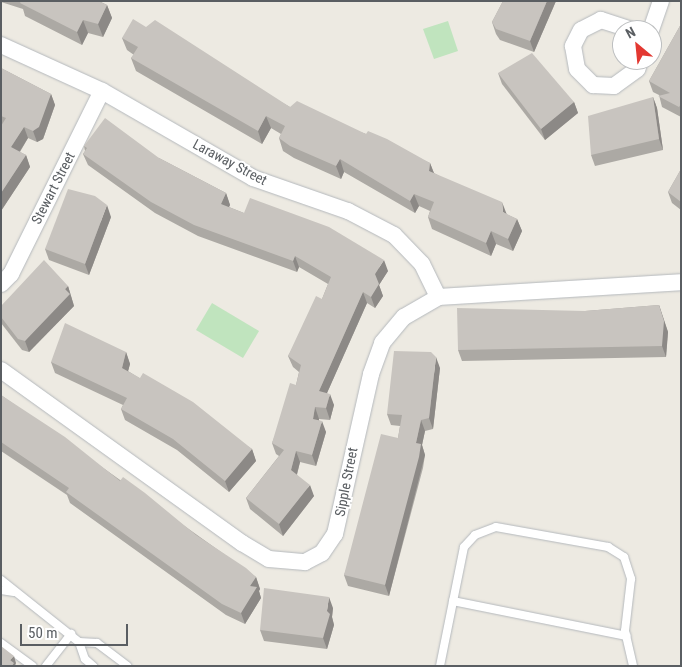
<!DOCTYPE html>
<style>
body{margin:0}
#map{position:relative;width:682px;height:667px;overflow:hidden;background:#edeae2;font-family:"Roboto Condensed",sans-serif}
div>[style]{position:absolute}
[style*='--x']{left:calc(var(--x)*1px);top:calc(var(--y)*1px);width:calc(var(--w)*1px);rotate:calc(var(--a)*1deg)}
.green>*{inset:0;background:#c0e4be}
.roads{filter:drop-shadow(0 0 1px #b4b8bc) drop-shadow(0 0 1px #b4b8bc)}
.lane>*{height:8px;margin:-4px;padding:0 4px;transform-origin:4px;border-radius:4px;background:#fff}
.street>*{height:16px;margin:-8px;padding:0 8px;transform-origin:8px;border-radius:8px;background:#fff}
.wall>*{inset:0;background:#aca9a4}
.shaded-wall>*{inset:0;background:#8c8986}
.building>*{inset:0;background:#c8c4bf}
span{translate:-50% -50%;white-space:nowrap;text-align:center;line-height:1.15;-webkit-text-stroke:4px #fff;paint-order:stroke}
.street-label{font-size:14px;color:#5a5e62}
.frame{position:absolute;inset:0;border:2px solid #5a5e62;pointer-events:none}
.north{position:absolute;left:612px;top:20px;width:50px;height:50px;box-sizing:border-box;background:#fff;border:1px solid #bdbfc0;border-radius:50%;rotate:332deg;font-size:14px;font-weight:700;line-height:20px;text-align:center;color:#5a5e62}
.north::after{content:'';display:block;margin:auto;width:18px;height:22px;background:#e33831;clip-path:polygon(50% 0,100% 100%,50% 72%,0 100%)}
.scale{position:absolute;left:20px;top:624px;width:108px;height:22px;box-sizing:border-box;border:2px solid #5a5e62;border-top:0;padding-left:6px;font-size:15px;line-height:18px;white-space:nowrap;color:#5a5e62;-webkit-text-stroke:4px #fff;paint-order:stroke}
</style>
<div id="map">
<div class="green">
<div style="clip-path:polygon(448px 21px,458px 51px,434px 59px,423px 29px)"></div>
<div style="clip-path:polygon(212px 303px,259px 331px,243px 358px,196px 330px)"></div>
</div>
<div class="roads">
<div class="lane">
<div style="--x:1;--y:580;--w:100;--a:38.5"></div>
<div style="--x:79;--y:642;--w:18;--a:71"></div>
<div style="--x:85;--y:659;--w:11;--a:41"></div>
<div style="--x:1;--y:590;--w:13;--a:9"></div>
<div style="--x:453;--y:601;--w:177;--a:11.4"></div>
<div style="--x:79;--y:642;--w:18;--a:3"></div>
<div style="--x:97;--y:643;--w:38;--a:37"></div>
<div style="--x:1;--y:643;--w:39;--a:36"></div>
<div style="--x:46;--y:666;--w:41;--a:-52"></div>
<div style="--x:440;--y:666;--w:121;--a:-78.6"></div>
<div style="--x:464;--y:547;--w:16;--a:-47"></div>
<div style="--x:475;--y:535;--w:22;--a:-21"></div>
<div style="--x:496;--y:527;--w:114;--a:10.1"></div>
<div style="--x:608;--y:547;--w:19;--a:32"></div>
<div style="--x:624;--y:557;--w:23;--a:72"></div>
<div style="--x:631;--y:579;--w:52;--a:96.6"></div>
<div style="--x:625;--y:631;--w:36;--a:77"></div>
</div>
<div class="street">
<div style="--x:632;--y:30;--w:33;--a:-162"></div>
<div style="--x:601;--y:20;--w:22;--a:153"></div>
<div style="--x:581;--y:30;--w:18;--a:117"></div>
<div style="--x:573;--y:46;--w:23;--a:80"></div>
<div style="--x:577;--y:69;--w:23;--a:45"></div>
<div style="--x:593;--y:85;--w:21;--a:3"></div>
<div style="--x:614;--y:86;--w:29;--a:-36"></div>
<div style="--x:637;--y:69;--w:10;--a:-66"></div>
<div style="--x:651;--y:30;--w:31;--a:-71"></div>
<div style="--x:1;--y:45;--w:111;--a:24.5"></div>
<div style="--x:102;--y:91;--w:174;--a:29.9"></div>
<div style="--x:253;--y:178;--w:101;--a:19.2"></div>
<div style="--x:348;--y:211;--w:52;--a:27.6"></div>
<div style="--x:394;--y:235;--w:40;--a:46"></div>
<div style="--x:422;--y:264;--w:37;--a:64"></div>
<div style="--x:1;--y:284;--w:14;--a:-45"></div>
<div style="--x:11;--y:274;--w:204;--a:-63.6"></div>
<div style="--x:1;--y:370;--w:297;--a:35.7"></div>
<div style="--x:242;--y:543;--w:31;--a:31"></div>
<div style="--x:269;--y:559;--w:36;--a:5"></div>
<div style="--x:305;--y:562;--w:19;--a:-28"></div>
<div style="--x:322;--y:553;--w:23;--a:-56"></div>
<div style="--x:335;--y:534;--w:164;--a:-77.3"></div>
<div style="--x:371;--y:374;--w:33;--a:-70"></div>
<div style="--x:382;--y:343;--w:34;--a:-50"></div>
<div style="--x:404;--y:317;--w:39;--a:-30"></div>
<div style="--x:438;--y:297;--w:243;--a:-3.5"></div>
</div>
</div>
<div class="wall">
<div style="clip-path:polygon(1px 1px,99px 1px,107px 5px,112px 18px,103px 37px,88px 33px,82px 45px,25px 16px,23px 9px,1px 2px)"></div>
<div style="clip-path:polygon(503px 1px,556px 1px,534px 52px,500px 40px,496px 34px,492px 22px)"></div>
<div style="clip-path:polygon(681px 24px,681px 117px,662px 107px,659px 95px,653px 92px,649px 81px)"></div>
<div style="clip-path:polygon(146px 27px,290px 107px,366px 134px,430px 163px,434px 173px,506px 214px,517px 219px,522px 231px,513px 251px,496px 244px,491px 256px,432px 229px,428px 217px,430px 211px,419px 206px,415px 213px,344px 172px,341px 179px,294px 158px,283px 151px,279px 138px,281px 134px,271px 128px,262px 144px,136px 71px,131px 58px,134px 55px,127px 50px,122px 38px)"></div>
<div style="clip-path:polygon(1px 68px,51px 94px,55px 105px,43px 139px,37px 142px,28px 138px,20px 152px,26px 155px,30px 167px,1px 211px)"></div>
<div style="clip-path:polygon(498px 73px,574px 102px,578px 113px,545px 140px,502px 84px)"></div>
<div style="clip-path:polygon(653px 97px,657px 108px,663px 150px,595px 166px,591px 155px)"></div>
<div style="clip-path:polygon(84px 146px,159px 158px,226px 193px,230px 205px,229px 207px,388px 271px,379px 285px,383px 296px,375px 308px,367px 303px,327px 393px,334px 405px,330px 420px,319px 419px,319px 420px,326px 432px,316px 466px,300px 462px,297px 475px,314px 496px,283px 536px,250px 509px,246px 498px,279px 456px,276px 454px,272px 443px,296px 385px,299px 372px,293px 367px,288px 356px,322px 299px,328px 284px,299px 267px,297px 272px,198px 236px,155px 213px,88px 165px,83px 154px,85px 151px)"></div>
<div style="clip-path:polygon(681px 169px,681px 210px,672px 203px,668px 192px)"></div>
<div style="clip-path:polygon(111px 217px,89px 275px,49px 260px,45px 249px)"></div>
<div style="clip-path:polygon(68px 286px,74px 306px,29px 352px,22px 350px,1px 323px,1px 306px)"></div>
<div style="clip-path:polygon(659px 305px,668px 332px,666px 357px,462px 361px,458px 350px,585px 311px)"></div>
<div style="clip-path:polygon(126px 352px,130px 364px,128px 371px,252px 449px,256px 461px,229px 492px,177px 450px,125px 420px,121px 409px,123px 405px,55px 373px,51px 362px)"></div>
<div style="clip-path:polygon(440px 368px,433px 429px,425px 431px,422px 445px,425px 455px,423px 468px,389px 596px,348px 586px,344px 575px,398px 438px,400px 426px,391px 425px,387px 414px)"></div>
<div style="clip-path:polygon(1px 395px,256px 577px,260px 589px,259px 591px,261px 598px,245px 624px,226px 615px,70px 503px,67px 495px,1px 451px)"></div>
<div style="clip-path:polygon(333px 608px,332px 617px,334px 625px,327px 649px,264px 641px,260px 630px)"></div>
</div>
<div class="shaded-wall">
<div style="clip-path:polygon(547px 1px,556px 1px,534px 52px,530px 41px)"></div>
<div style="clip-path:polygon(107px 5px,112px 18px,103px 37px,98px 24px)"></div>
<div style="clip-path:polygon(83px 20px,88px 33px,82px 45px,77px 32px)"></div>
<div style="clip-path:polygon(51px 94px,55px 105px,43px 139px,37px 142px,33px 131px)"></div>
<div style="clip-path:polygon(653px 97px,657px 108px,663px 150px,659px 139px)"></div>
<div style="clip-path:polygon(574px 102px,578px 113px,545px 140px,541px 129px)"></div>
<div style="clip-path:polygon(266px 116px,271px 128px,262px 144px,258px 131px)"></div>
<div style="clip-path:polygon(24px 127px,28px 138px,15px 159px,11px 147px)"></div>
<div style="clip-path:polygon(26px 155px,30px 167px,1px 211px,1px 193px)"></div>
<div style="clip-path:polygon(340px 159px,344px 172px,341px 179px,336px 166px)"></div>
<div style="clip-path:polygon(430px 163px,435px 176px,429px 171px)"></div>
<div style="clip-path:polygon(226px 193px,230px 205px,225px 215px,221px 204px)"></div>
<div style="clip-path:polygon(414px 194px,419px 206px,415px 213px,410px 201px)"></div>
<div style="clip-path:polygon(502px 202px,507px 215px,503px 212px)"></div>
<div style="clip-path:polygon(107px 205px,111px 217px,89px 275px,85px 264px)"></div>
<div style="clip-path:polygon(517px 219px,522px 231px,513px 251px,508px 239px)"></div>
<div style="clip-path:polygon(491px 231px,496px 244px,491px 256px,486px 243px)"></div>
<div style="clip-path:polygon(295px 256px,299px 267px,297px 272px,293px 261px)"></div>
<div style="clip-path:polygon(384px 260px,388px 271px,379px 285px,383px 296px,375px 308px,371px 297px,375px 274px)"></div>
<div style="clip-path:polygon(68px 286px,74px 306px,29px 352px,25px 341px)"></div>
<div style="clip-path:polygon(363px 292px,367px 303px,323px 402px,319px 391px)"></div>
<div style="clip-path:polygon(659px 305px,668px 332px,666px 357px,662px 346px)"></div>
<div style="clip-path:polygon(126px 352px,130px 364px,126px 379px,122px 368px)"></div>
<div style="clip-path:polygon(436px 357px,440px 368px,433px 429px,429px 418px)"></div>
<div style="clip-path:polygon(330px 394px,334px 405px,330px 420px,326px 408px)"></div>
<div style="clip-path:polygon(315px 407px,319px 419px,317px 430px,313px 419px)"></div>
<div style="clip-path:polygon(421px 420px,425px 431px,422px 445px,425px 455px,389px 596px,385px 585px)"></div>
<div style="clip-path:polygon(322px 421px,326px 432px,316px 466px,312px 455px)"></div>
<div style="clip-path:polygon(252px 449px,256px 461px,229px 492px,225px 481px)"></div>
<div style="clip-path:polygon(296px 451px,300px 462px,295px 481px,291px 470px)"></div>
<div style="clip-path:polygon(310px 485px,314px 496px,283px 536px,279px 524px)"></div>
<div style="clip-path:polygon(256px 577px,260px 589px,259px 591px,261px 598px,245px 624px,241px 613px,250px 586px)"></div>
<div style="clip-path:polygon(329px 597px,333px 608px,332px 617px,334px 625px,327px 649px,323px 638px)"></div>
<div style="clip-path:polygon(14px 656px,16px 663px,15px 666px,12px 666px,10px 660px)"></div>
</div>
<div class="building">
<div style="clip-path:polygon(21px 1px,98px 1px,107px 5px,98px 24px,83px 20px,77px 32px,20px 3px)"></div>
<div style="clip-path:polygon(503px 1px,547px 1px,530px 41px,496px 29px,492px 22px)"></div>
<div style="clip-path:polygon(133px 19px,146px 27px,155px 20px,290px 107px,297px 101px,366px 134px,368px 131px,387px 139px,430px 163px,429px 171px,502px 202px,503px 212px,517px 219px,508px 239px,491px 231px,486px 243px,428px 217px,434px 202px,414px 194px,410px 201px,340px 159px,336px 166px,290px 146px,279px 138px,285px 126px,266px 116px,258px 131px,131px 58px,138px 47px,122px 38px)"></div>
<div style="clip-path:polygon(681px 24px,681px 104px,679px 107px,658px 96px,670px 93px,649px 81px)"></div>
<div style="clip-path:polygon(532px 53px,574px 102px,541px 129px,498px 73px)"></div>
<div style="clip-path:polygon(1px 68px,51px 94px,39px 127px,33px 131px,24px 127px,11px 147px,26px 155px,1px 193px,1px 126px,6px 118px,1px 116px)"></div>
<div style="clip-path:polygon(653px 97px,659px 139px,591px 155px,588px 116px)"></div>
<div style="clip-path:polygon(105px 118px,159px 158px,226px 193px,221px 204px,244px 213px,250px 198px,329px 227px,384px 260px,375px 274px,379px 284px,371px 297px,363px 292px,319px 391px,330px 394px,326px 408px,315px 407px,313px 419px,322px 421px,312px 455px,296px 451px,291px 470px,310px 485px,279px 524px,246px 498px,284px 450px,272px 443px,290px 383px,296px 385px,301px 365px,288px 356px,316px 296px,322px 299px,331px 277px,295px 256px,293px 261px,194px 225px,151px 202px,83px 154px,87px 148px,84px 146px)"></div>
<div style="clip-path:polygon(681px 169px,681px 202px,668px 192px)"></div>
<div style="clip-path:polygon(68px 189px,95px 196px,107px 205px,85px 264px,45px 249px)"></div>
<div style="clip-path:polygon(44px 260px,68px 286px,65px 289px,70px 294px,25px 341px,18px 339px,1px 317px,1px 306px)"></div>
<div style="clip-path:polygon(659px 305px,664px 321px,662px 346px,458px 350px,457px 308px,585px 311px)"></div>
<div style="clip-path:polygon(65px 323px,126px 352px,122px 368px,140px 378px,143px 373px,193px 402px,252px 449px,225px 481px,173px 439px,121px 409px,127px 398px,51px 362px)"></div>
<div style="clip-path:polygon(394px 351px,431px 352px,436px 357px,429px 418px,421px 420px,416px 443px,421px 444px,419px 457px,385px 585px,344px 575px,381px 434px,398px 438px,402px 415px,387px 414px)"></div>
<div style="clip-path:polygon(1px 395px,65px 437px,120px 481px,123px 477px,145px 493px,196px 535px,246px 568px,256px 577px,250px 586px,257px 587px,241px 613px,222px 604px,66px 492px,69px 488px,1px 442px)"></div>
<div style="clip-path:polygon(264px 588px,329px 597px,327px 611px,330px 614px,323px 638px,260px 630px)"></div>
<div style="clip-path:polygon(1px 646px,14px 656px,10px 660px,14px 663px,12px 666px,1px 666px)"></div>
</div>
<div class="street-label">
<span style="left:230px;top:162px;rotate:28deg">Laraway Street</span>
<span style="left:53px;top:188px;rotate:-63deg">Stewart Street</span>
<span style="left:346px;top:482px;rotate:-79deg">Sipple Street</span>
</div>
<div class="frame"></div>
<div class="north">N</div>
<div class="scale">50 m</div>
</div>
